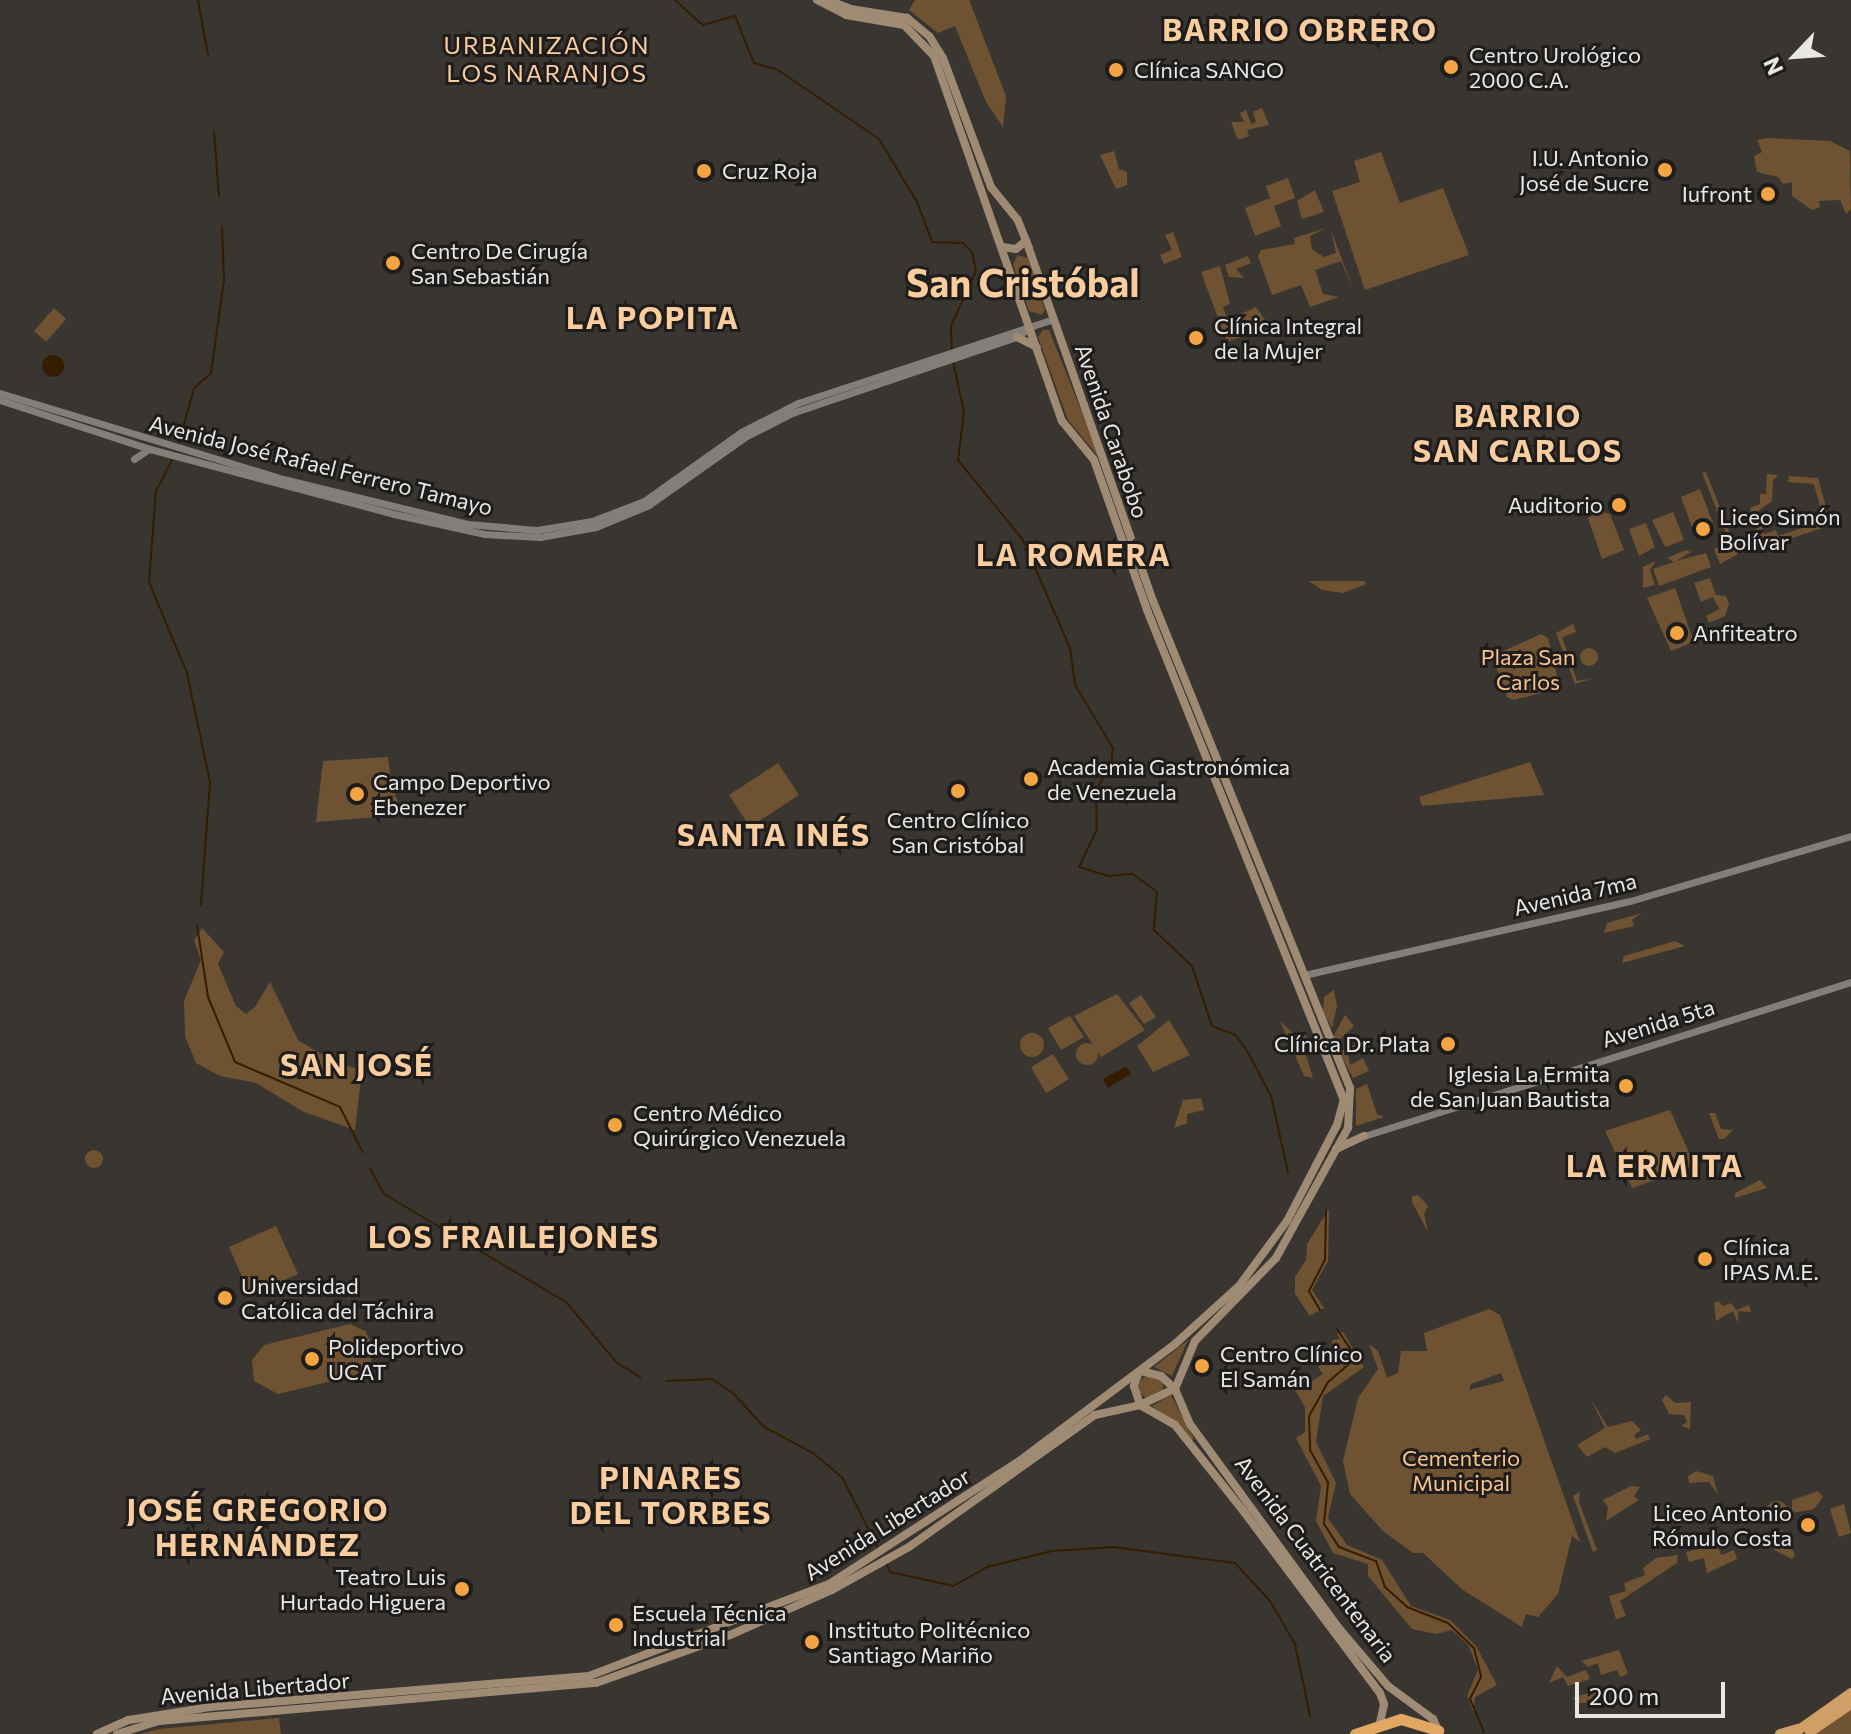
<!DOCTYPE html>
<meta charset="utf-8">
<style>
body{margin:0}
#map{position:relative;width:1851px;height:1734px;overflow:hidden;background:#393632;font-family:Commissioner,sans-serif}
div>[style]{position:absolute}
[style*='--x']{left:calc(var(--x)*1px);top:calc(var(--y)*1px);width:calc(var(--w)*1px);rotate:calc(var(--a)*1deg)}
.green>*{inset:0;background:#6f5231}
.round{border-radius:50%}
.water>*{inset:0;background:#351d01}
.stream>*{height:2px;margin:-1px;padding:0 1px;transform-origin:1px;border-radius:1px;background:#351d01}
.tertiary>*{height:7px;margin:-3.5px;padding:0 3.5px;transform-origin:3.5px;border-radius:3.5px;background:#827f7b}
.secondary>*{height:8px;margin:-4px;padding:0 4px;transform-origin:4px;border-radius:4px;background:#9f8b74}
.trunk>*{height:10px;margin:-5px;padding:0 5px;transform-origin:5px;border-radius:5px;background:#d09f68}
.motorway>*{height:11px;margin:-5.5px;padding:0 5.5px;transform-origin:5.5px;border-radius:5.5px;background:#e3a764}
.dots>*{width:22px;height:22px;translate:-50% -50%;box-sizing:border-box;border:4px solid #1f1d1c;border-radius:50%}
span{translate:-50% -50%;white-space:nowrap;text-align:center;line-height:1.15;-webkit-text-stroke:6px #1f1d1c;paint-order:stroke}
.poi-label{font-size:22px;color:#e9e7e5}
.left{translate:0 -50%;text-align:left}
.right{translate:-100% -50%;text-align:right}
.street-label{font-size:22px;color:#e9e7e5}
.park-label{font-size:22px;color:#fac388}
.neighbourhood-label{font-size:24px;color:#facd9e;letter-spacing:2px}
.district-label{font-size:30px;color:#facd9e;font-weight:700;letter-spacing:2px}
.town-label{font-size:38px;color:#facd9e;font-weight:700}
.north{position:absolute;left:1755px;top:16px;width:80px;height:80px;-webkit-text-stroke:6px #1f1d1c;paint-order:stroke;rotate:245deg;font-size:22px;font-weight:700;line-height:32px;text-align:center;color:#e9e7e5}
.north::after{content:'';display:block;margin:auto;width:28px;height:36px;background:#e9e7e5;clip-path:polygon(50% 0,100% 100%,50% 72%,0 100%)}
.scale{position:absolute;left:1575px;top:1682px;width:150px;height:36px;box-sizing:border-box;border:4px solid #e9e7e5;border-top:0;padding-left:10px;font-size:24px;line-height:28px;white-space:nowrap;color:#e9e7e5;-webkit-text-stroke:6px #1f1d1c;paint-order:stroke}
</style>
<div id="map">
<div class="green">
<div style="clip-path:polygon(915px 0,969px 0,1006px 96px,1003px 127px,986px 102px,955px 26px,938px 33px,909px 10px)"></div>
<div style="clip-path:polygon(1262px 108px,1269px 125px,1247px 130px,1249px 136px,1238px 140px,1231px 122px,1244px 122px,1240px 113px,1246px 110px,1251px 124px,1256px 122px,1253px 112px)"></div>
<div style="clip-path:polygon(1768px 138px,1830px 141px,1850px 151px,1851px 209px,1846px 214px,1840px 200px,1819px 201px,1820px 207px,1812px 210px,1792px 196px,1792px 182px,1783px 184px,1778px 177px,1757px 172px,1754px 156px,1762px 152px,1757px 140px)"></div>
<div style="clip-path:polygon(1114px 151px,1119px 169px,1127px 172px,1127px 185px,1116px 189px,1100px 155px)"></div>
<div style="clip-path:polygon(1381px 152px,1400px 203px,1443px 188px,1469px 255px,1365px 290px,1332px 191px,1360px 182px,1354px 161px)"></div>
<div style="clip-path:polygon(1288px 178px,1295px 198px,1274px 206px,1281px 226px,1255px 236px,1245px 208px,1270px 198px,1266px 186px)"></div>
<div style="clip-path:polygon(1315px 190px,1324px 212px,1302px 219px,1297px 201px)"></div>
<div style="clip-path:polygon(1326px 228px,1310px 236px,1312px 249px,1324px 257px,1336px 253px,1331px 230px,1354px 292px,1341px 261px,1315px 270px,1323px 294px,1339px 297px,1310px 307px,1301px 285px,1272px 295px,1258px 256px,1261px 250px,1295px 244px,1294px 238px)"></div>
<div style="clip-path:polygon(1173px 232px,1182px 257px,1164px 264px,1160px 255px,1172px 250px,1165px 235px)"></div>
<div style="clip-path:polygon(1017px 255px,1028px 258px,1045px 310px,1042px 315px,1029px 311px,1013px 265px)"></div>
<div style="clip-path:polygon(1248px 256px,1251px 263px,1236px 269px,1244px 278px,1229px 277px,1225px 265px)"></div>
<div style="clip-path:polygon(1220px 266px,1230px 304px,1223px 307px,1233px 335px,1246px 335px,1227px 342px,1201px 272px)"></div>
<div style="clip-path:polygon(1256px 307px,1268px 324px,1243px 329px,1239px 315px)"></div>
<div style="clip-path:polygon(54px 308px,66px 319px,46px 342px,34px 331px)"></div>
<div style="clip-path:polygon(1043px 330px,1049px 330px,1101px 460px,1068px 420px,1038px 337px)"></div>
<div style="clip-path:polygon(1706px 472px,1738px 554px,1720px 564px,1714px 549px,1730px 543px,1702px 473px)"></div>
<div style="clip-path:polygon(1767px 474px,1778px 475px,1773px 481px,1772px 501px,1757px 512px,1764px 534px,1776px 530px,1778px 536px,1824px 521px,1814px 484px,1788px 482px,1789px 476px,1818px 478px,1831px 525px,1774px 544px,1772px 538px,1760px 542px,1750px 508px,1760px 504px,1760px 494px,1766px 494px)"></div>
<div style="clip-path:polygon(1700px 489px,1715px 528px,1695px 536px,1681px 497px)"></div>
<div style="clip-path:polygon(1598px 511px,1610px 514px,1624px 550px,1602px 559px,1588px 518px)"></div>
<div style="clip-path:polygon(1673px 512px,1684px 540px,1665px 547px,1652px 520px)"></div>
<div style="clip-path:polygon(1646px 523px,1655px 547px,1639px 556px,1629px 529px)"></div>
<div style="clip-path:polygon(1686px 550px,1691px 552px,1676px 561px,1706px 553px,1711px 567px,1659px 586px,1653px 569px,1674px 562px,1667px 558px)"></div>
<div style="clip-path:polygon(1656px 561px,1650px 570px,1655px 585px,1643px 588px,1643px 567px)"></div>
<div style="clip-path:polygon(1710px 578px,1716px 595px,1726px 596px,1729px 604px,1725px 616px,1709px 623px,1706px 616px,1719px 609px,1713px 597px,1701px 602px,1694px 583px)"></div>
<div style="clip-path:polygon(1309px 581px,1365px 581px,1366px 584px,1343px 593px,1322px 590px)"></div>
<div style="clip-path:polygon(1675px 588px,1694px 642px,1671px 651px,1647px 598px)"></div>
<div style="clip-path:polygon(1573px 624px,1576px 632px,1562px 637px,1577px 681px,1594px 678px,1575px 684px,1556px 633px)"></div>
<div style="clip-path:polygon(1541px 634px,1548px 638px,1560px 688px,1514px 700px,1507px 697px,1492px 656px)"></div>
<div class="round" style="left:1580px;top:648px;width:18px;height:18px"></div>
<div style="clip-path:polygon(388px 757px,392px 788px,404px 815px,316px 822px,323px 761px)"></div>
<div style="clip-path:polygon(1530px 762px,1544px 795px,1422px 806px,1419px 797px)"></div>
<div style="clip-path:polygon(778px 763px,799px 795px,750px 827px,729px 795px)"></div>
<div style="clip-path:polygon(1642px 913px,1632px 920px,1634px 926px,1604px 933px,1607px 923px)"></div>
<div style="clip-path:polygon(202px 928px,224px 952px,218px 964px,236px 1006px,246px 1014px,255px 1007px,270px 982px,298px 1040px,334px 1062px,362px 1070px,355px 1130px,304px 1112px,256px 1083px,220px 1076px,196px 1063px,185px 1036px,184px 1001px,201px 960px,194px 940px)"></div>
<div style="clip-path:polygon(1675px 941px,1685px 946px,1622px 963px,1624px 956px)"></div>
<div style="clip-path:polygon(1334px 990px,1337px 1006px,1332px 1028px,1323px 1012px,1324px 997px)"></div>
<div style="clip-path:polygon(1117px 994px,1145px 1030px,1101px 1057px,1074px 1016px)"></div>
<div style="clip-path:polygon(1141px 995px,1156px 1017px,1144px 1024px,1129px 1003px)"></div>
<div style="clip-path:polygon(1345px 1015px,1354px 1026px,1336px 1043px,1333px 1037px)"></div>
<div style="clip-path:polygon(1070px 1016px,1084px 1037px,1061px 1050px,1048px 1028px)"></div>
<div style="clip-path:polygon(1169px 1020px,1190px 1055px,1153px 1072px,1137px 1046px)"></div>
<div style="clip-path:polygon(1280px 1021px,1295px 1035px,1304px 1031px,1307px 1039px,1300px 1042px,1311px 1052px,1306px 1055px,1313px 1078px,1304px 1076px)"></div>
<div class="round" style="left:1020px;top:1033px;width:24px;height:24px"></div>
<div class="round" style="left:1076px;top:1043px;width:22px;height:22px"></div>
<div style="clip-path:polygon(1357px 1044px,1359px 1049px,1348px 1053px,1350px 1065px,1363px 1058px,1369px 1071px,1353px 1078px,1339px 1052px)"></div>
<div style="clip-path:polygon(1053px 1054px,1069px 1079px,1046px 1093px,1031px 1067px)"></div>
<div style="clip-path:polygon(1367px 1084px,1377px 1114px,1384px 1117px,1356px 1126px,1356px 1089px)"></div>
<div style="clip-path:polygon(1201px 1098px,1204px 1110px,1187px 1114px,1187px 1123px,1174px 1128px,1183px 1100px)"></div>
<div style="clip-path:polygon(1670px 1110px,1691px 1157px,1690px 1168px,1632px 1188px,1605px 1131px)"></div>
<div style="clip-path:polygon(1709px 1113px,1715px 1113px,1721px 1129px,1733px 1130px,1724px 1139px,1719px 1139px)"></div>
<div class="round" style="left:85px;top:1150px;width:18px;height:18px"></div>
<div style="clip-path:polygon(1760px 1180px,1767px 1188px,1735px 1198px,1735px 1193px)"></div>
<div style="clip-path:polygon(1418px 1195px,1428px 1206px,1424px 1214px,1428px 1232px,1412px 1202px,1412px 1196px)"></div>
<div style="clip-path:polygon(1329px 1209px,1328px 1261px,1312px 1290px,1324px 1308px,1310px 1316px,1295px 1294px,1295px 1277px,1306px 1260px,1307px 1244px)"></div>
<div style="clip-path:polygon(276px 1226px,298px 1274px,250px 1295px,229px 1247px)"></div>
<div style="clip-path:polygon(1719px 1301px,1723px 1306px,1731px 1303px,1736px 1310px,1749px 1305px,1751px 1312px,1738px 1311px,1738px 1323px,1733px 1311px,1716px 1321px,1714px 1303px)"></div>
<div style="clip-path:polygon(evenodd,1489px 1309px,1500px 1315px,1580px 1542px,1572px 1536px,1558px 1594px,1538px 1617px,1526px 1614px,1522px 1627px,1463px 1590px,1423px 1553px,1413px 1553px,1383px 1531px,1350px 1494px,1343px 1461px,1358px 1398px,1378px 1369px,1369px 1344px,1378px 1351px,1387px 1378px,1398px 1373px,1401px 1351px,1427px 1351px,1424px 1333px,1489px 1309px,1501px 1373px,1504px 1381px,1469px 1390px,1471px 1384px,1501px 1373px)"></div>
<div style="clip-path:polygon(350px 1324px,365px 1331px,373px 1346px,371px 1363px,361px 1374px,278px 1394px,254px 1381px,252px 1360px,264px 1345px)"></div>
<div style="clip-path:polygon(1343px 1332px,1364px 1367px,1323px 1396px,1316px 1442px,1336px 1483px,1328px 1518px,1347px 1545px,1382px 1560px,1411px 1606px,1450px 1620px,1476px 1646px,1497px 1685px,1475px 1697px,1473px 1711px,1467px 1696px,1478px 1670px,1469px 1646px,1452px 1630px,1436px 1634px,1412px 1629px,1368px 1576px,1368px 1564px,1333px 1553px,1316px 1521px,1321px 1486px,1296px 1438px,1305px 1432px,1305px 1407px,1289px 1380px,1296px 1373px,1304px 1386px,1323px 1374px,1318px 1367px,1333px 1356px,1332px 1340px,1340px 1339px,1337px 1334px)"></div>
<div style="clip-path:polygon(1188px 1340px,1172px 1376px,1154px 1367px)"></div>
<div class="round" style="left:1139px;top:1375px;width:24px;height:24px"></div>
<div style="clip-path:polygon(1171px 1395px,1194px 1439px,1192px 1440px,1152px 1406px)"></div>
<div style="clip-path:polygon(1666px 1395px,1675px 1403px,1691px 1402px,1690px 1429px,1681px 1426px,1687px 1422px,1684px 1415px,1669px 1414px,1662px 1400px)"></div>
<div style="clip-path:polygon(1590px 1398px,1608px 1427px,1632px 1421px,1641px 1430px,1634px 1435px,1636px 1439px,1648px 1434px,1650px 1439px,1615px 1453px,1605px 1447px,1587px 1457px,1577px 1445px,1605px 1428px)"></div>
<div style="clip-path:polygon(1696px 1471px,1713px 1476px,1718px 1495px,1709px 1482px,1689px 1483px,1688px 1476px)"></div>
<div style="clip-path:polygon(1631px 1486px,1640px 1487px,1634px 1496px,1639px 1500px,1606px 1521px,1608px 1507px,1603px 1500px)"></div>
<div style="clip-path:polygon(1818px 1491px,1823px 1497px,1814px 1509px,1792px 1513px,1792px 1500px)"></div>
<div style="clip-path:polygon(1580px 1492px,1579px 1502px,1597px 1550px,1593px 1552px,1573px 1496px)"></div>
<div class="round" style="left:1766px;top:1501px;width:22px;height:22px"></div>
<div style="clip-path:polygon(1844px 1504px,1851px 1533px,1839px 1537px,1830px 1509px)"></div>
<div style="clip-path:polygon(1782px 1530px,1795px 1555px,1792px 1559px,1774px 1550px,1773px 1537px)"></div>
<div style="clip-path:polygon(1715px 1538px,1721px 1555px,1734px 1550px,1737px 1559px,1707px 1573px,1704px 1558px,1689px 1562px,1686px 1552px,1711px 1546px,1709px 1540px)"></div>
<div style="clip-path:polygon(1678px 1555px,1677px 1563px,1620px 1601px,1626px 1616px,1616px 1619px,1609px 1596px,1626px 1591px,1624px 1583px,1645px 1575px,1643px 1568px,1656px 1558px)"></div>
<div style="clip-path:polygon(1619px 1650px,1628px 1674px,1620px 1677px,1617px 1670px,1601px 1675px,1598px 1663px,1588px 1667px,1581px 1661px)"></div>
<div style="clip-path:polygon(1557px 1666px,1567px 1677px,1586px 1670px,1590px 1679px,1568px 1686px,1563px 1677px,1549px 1683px)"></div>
<div style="clip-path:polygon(1599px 1689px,1605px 1695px,1600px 1703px,1577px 1703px,1573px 1698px)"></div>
<div style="clip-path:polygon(1851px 1704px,1851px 1734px,1815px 1734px)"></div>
<div style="clip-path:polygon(279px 1718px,281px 1734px,140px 1734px,159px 1729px)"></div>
</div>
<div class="water">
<div class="round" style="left:42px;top:355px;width:22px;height:22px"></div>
<div style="clip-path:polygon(1126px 1066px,1131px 1074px,1108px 1088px,1103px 1079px)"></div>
</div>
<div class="stream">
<div style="--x:198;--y:0;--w:56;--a:79.7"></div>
<div style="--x:675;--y:0;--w:38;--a:42"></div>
<div style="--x:703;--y:25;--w:33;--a:-16"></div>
<div style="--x:735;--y:16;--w:51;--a:68"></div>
<div style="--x:754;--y:63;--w:25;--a:16"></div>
<div style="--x:778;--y:70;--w:122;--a:34.3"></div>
<div style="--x:879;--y:139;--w:74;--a:58.9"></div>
<div style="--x:917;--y:202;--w:43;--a:69.4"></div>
<div style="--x:932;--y:242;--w:31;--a:2"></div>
<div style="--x:963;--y:243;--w:13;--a:45"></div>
<div style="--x:972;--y:252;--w:19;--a:78"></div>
<div style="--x:976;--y:271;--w:60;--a:114.4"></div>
<div style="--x:951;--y:326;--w:25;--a:88"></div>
<div style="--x:214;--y:132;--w:65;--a:85.6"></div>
<div style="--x:953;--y:361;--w:52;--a:77.8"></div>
<div style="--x:964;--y:412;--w:48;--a:97.1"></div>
<div style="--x:958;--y:460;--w:103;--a:50.9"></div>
<div style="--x:1023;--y:540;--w:118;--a:66.5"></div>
<div style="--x:1070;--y:648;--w:37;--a:82"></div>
<div style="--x:1075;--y:685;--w:74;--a:58.9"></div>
<div style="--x:1113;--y:748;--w:17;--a:97"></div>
<div style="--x:1111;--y:765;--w:29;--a:121"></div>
<div style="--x:1096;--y:790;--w:39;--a:89"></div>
<div style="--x:1097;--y:829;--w:42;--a:115.3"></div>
<div style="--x:1079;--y:867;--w:30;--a:17"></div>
<div style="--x:1108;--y:876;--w:25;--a:-5"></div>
<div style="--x:1133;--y:874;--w:30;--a:37"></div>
<div style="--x:1157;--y:892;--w:38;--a:95"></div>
<div style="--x:1154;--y:930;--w:52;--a:43.5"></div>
<div style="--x:1192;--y:966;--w:63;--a:71.6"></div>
<div style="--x:1212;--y:1026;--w:25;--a:21"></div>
<div style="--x:1235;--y:1035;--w:18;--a:52"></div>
<div style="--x:1246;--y:1049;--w:53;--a:62"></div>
<div style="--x:1271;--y:1096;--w:78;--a:77.4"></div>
<div style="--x:179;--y:443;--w:57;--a:-74.7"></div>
<div style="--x:194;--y:388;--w:23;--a:-41"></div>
<div style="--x:211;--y:373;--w:93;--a:-82"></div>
<div style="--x:224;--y:281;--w:55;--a:-92.1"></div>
<div style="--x:172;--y:460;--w:35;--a:117"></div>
<div style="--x:156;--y:491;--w:91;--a:94.4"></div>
<div style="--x:149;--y:582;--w:99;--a:67.3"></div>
<div style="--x:187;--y:673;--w:111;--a:78.1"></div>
<div style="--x:210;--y:782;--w:124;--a:94.2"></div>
<div style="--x:197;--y:925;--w:73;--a:81.3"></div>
<div style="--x:208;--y:997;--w:70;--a:67.4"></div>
<div style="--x:235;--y:1062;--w:114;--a:23.2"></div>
<div style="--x:340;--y:1107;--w:51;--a:63.4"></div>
<div style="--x:370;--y:1168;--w:30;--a:62"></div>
<div style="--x:384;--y:1194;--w:212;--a:30.7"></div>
<div style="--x:566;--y:1302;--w:80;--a:50.1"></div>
<div style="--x:617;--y:1363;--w:27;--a:31"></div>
<div style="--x:1320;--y:1310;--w:22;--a:-120"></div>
<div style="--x:1309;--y:1291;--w:35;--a:-63"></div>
<div style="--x:1325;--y:1260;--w:50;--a:-88.9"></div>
<div style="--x:1337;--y:1329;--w:23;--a:56"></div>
<div style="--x:1350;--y:1348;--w:15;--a:90"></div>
<div style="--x:1350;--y:1363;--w:29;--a:139"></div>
<div style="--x:1328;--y:1382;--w:39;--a:119"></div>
<div style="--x:1309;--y:1416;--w:34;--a:88"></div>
<div style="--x:1310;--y:1450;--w:38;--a:61"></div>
<div style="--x:1328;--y:1483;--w:41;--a:95.6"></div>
<div style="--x:1324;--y:1524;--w:27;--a:57"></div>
<div style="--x:1339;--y:1547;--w:40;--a:21"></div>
<div style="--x:1376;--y:1561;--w:28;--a:71"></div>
<div style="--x:1385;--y:1587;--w:30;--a:42"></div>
<div style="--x:1407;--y:1607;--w:44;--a:21.3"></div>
<div style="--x:1448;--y:1623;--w:36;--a:44"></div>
<div style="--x:1474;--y:1648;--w:30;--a:76"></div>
<div style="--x:1481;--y:1677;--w:25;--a:117"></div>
<div style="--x:1470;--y:1699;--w:36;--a:67"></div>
<div style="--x:666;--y:1381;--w:46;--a:-2.5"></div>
<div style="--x:712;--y:1379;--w:25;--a:34"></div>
<div style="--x:733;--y:1393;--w:46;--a:47.6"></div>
<div style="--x:764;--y:1427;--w:55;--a:28"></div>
<div style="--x:813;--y:1453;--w:38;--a:40"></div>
<div style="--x:842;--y:1477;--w:80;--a:63.1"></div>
<div style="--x:887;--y:1565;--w:8;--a:67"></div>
<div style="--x:890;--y:1572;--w:65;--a:12.5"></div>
<div style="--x:953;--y:1586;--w:39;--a:-29"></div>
<div style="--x:987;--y:1567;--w:67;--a:-13.8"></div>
<div style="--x:1052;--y:1551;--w:61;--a:-3.8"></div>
<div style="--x:1113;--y:1547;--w:123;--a:7.5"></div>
<div style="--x:1235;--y:1563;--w:52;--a:47.4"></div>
<div style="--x:1270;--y:1601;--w:50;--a:59.8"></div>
<div style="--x:1295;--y:1644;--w:74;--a:78.2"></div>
</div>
<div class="tertiary">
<div style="--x:0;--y:393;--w:296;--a:16.9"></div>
<div style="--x:283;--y:479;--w:190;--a:13.7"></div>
<div style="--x:468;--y:524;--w:69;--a:5"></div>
<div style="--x:537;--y:530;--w:56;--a:-9.3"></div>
<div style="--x:592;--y:521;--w:56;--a:-21"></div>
<div style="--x:644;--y:501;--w:119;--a:-35.4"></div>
<div style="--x:741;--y:432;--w:64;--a:-27"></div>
<div style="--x:798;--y:403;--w:269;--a:-18.2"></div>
<div style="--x:0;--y:400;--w:158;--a:18.1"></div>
<div style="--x:150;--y:449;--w:253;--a:14.9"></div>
<div style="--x:394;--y:514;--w:92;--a:12.5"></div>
<div style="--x:484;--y:534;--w:56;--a:3.1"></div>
<div style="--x:540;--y:537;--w:57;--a:-10.1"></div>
<div style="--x:596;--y:527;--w:57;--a:-22.5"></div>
<div style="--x:649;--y:505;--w:118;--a:-35.3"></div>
<div style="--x:745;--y:437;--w:53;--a:-27.1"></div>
<div style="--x:792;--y:413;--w:237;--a:-18.7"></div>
<div style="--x:1017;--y:337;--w:16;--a:-38"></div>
<div style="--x:134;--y:459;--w:18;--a:-34"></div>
<div style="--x:1304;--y:975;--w:334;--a:-12.8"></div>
<div style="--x:1630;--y:901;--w:230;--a:-16.4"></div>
<div style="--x:1364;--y:1136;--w:511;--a:-17.55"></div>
</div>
<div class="secondary">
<div style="--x:817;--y:0;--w:33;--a:27"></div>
<div style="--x:846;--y:15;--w:59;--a:9.8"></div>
<div style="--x:904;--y:25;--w:43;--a:45.9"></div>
<div style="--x:934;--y:56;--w:387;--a:70.7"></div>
<div style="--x:1062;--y:421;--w:50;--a:50.6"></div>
<div style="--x:1094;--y:460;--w:159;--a:70.5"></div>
<div style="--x:1147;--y:610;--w:528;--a:68.1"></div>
<div style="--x:1002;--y:247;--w:14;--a:8"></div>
<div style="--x:1016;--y:249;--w:13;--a:-39"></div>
<div style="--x:1017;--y:337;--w:22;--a:27"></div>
<div style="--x:1336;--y:1149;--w:31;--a:-25"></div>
<div style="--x:1141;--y:1371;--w:21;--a:14"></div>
<div style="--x:1161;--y:1376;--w:19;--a:43"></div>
<div style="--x:1175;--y:1389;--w:38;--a:67"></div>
<div style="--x:1190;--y:1424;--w:251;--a:53.9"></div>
<div style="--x:1338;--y:1627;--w:77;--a:49.7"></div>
<div style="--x:1388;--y:1686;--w:56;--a:36.3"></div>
<div style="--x:1433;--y:1719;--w:12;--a:66"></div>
<div style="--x:1139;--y:1372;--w:15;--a:110"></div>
<div style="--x:1134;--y:1386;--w:20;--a:72"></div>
<div style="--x:1140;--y:1405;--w:40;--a:29.7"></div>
<div style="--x:1175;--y:1425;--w:106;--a:51.5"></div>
<div style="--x:1241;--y:1508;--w:231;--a:53.1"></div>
<div style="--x:1380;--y:1693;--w:12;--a:70"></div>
<div style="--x:1384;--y:1704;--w:19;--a:102"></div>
<div style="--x:97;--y:1734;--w:35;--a:-24"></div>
<div style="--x:129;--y:1720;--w:82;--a:-9.1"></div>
<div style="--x:210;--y:1707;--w:380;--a:-4.7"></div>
<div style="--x:589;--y:1676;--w:257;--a:-21"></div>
<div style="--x:829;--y:1584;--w:230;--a:-32.9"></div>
<div style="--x:1022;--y:1459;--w:191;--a:-36.9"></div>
<div style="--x:1175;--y:1344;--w:86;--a:-42.2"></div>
<div style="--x:1239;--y:1286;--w:81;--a:-53.6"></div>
<div style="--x:1287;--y:1221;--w:108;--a:-62.5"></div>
<div style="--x:1337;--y:1125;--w:28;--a:-75"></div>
<div style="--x:117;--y:1734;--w:44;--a:-17.2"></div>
<div style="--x:159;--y:1721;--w:439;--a:-5"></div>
<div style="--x:596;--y:1683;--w:142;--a:-19.7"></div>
<div style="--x:730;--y:1635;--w:111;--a:-23.8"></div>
<div style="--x:832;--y:1590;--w:88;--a:-29.2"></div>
<div style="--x:909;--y:1547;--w:228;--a:-35.4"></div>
<div style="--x:1095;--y:1415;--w:46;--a:-12.5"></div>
<div style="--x:1140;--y:1405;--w:38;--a:-25"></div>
<div style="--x:1175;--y:1389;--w:52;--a:-67.4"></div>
<div style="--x:1195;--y:1341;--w:116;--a:-45.7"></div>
<div style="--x:1276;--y:1258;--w:149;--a:-61"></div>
<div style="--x:1348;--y:1128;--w:40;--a:-87.1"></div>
<div style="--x:1350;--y:1088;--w:525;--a:-112.02"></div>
<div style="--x:1153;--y:601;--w:374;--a:-109.4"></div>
<div style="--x:1029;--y:248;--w:31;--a:-112"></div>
<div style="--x:1017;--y:219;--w:41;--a:-129.1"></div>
<div style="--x:991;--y:187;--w:138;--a:-110.4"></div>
<div style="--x:943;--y:58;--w:25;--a:-122"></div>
<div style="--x:930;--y:37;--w:30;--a:-140"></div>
<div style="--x:907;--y:18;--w:57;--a:-170.9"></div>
<div style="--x:851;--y:9;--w:25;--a:-159"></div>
</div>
<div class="trunk">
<div style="--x:1810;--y:1732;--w:50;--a:-34.3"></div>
<div style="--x:1780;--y:1734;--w:19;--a:-16"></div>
<div style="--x:1793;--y:1734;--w:71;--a:-35.3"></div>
</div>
<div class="motorway">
<div style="--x:1355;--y:1734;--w:48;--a:-18.1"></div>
<div style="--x:1401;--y:1719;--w:39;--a:17"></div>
</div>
<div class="dots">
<div style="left:1451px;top:67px;background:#f3a443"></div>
<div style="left:1116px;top:70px;background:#f3a443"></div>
<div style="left:1665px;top:170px;background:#f3a443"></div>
<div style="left:704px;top:171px;background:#f3a443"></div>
<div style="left:1768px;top:194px;background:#f3a443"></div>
<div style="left:393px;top:263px;background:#f3a443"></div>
<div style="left:1196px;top:338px;background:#f3a443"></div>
<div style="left:1619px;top:505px;background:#f3a443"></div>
<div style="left:1703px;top:529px;background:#f3a443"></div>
<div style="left:1677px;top:633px;background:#f3a443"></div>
<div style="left:1031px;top:779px;background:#f3a443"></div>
<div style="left:958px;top:791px;background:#f3a443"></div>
<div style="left:357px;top:794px;background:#f3a443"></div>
<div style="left:1448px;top:1044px;background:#f3a443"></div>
<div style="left:1626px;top:1086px;background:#f3a443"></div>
<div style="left:615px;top:1125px;background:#f3a443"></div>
<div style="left:1705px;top:1259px;background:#f3a443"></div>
<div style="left:225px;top:1298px;background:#f3a443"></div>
<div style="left:312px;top:1359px;background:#f3a443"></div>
<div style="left:1202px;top:1366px;background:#f3a443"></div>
<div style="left:1808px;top:1525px;background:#f3a443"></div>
<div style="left:462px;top:1589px;background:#f3a443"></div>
<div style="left:616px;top:1625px;background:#f3a443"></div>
<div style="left:812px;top:1642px;background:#f3a443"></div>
</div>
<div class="poi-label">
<span class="left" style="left:1469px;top:67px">Centro Urológico<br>2000 C.A.</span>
<span class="left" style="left:1134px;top:70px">Clínica SANGO</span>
<span class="right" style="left:1649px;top:170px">I.U. Antonio<br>José de Sucre</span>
<span class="left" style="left:722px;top:171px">Cruz Roja</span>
<span class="right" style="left:1752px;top:194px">Iufront</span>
<span class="left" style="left:411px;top:263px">Centro De Cirugía<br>San Sebastián</span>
<span class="left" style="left:1214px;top:338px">Clínica Integral<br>de la Mujer</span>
<span class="right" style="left:1603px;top:505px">Auditorio</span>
<span class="left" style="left:1719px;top:529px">Liceo Simón<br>Bolívar</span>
<span class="left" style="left:1693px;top:633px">Anfiteatro</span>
<span class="left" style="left:1047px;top:779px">Academia Gastronómica<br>de Venezuela</span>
<span class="left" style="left:373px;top:794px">Campo Deportivo<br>Ebenezer</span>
<span style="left:958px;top:832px">Centro Clínico<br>San Cristóbal</span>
<span class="right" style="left:1430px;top:1044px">Clínica Dr. Plata</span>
<span class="right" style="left:1610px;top:1086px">Iglesia La Ermita<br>de San Juan Bautista</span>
<span class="left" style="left:633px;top:1125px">Centro Médico<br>Quirúrgico Venezuela</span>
<span class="left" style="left:1723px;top:1259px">Clínica<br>IPAS M.E.</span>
<span class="left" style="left:241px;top:1298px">Universidad<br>Católica del Táchira</span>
<span class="left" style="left:328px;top:1359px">Polideportivo<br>UCAT</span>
<span class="left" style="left:1220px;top:1366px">Centro Clínico<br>El Samán</span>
<span class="right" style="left:1792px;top:1525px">Liceo Antonio<br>Rómulo Costa</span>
<span class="right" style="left:446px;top:1589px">Teatro Luis<br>Hurtado Higuera</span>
<span class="left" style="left:632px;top:1625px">Escuela Técnica<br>Industrial</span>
<span class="left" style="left:828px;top:1642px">Instituto Politécnico<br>Santiago Mariño</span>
</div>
<div class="street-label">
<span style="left:1112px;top:431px;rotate:71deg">Avenida Carabobo</span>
<span style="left:321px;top:465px;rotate:14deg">Avenida José Rafael Ferrero Tamayo</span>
<span style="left:1575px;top:894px;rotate:-13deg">Avenida 7ma</span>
<span style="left:1658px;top:1023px;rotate:-17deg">Avenida 5ta</span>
<span style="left:887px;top:1524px;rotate:-32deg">Avenida Libertador</span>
<span style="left:1316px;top:1559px;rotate:53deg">Avenida Cuatricentenaria</span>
<span style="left:255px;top:1688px;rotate:-5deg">Avenida Libertador</span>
</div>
<div class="park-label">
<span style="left:1528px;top:669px">Plaza San<br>Carlos</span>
<span style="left:1461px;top:1470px">Cementerio<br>Municipal</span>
</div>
<div class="neighbourhood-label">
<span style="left:547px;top:59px">URBANIZACIÓN<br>LOS NARANJOS</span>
</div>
<div class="district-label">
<span style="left:1300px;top:29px">BARRIO OBRERO</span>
<span style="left:653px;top:317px">LA POPITA</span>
<span style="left:1518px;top:432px">BARRIO<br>SAN CARLOS</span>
<span style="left:1074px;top:554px">LA ROMERA</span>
<span style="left:774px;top:834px">SANTA INÉS</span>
<span style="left:357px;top:1064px">SAN JOSÉ</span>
<span style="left:1655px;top:1165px">LA ERMITA</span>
<span style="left:514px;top:1236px">LOS FRAILEJONES</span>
<span style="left:671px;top:1494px">PINARES<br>DEL TORBES</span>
<span style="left:258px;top:1526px">JOSÉ GREGORIO<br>HERNÁNDEZ</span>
</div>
<div class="town-label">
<span style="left:1023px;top:282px">San Cristóbal</span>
</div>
<div class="north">N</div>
<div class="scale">200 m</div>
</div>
